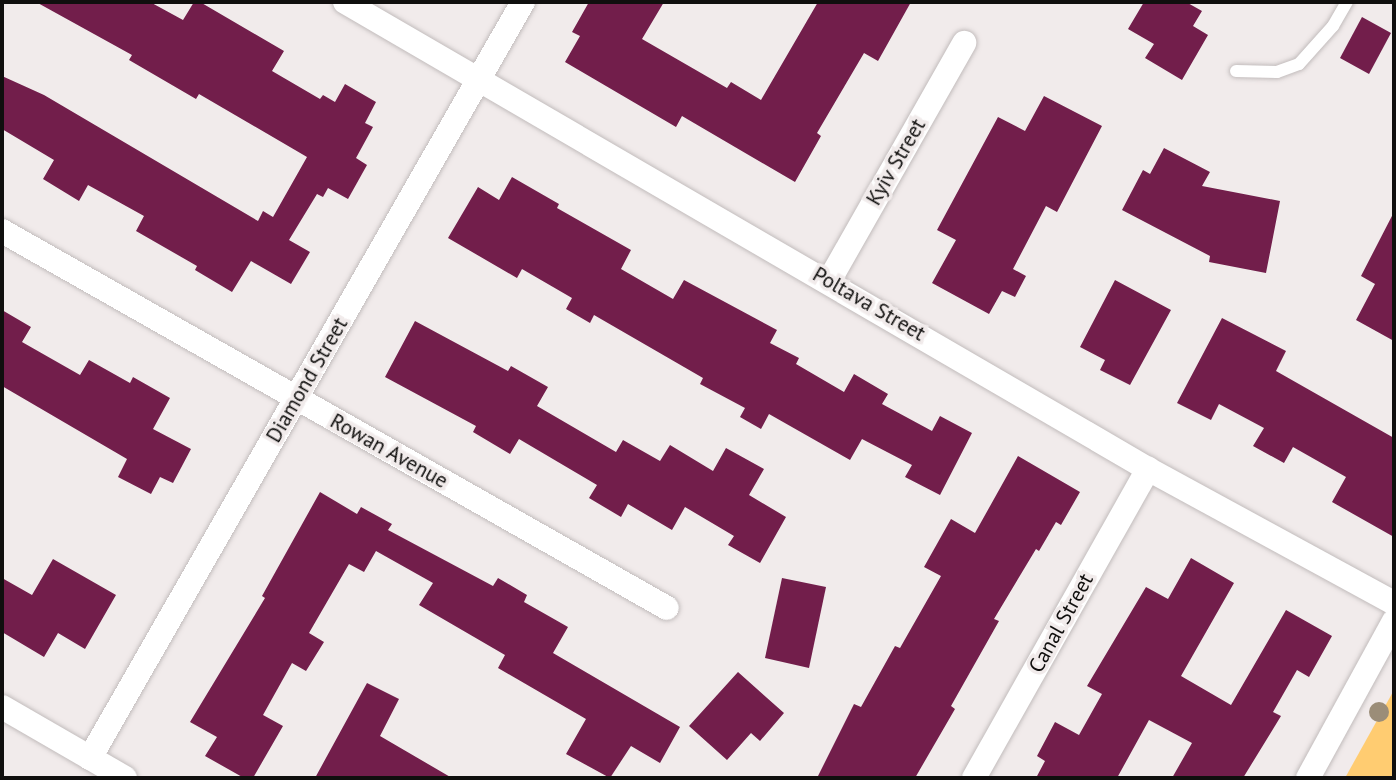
<!DOCTYPE html>
<style>
body{margin:0}
#map{position:relative;width:1396px;height:780px;overflow:hidden;background:#f1ebeb;font-family:"PT Sans",sans-serif}
div>[style]{position:absolute}
[style*='--x']{left:calc(var(--x)*1px);top:calc(var(--y)*1px);width:calc(var(--w)*1px);rotate:calc(var(--a)*1deg)}
.green>*{inset:0;background:#ffcc71}
.building>*{inset:0;background:#721e4b}
.roads{filter:drop-shadow(0 0 2px #c2bcbc) drop-shadow(0 0 2px #c2bcbc)}
.service>*{height:12px;margin:-6px;padding:0 6px;transform-origin:6px;border-radius:6px;background:#fff}
.minor>*{height:24px;margin:-12px;padding:0 12px;transform-origin:12px;border-radius:12px;background:#fff}
.trees>*{width:20px;height:20px;margin:-10px;border-radius:50%;background:#9b8d78}
span{translate:-50% -50%;white-space:nowrap;text-align:center;line-height:1.15;-webkit-text-stroke:7px #f1ebeb;paint-order:stroke}
.street-label{font-size:21px;color:#100f0e}
.frame{position:absolute;inset:0;border:4px solid #100f0e;pointer-events:none}
</style>
<div id="map">
<div class="green">
<div style="clip-path:polygon(1394px 690px,1394px 778px,1345px 778px)"></div>
</div>
<div class="building">
<div style="clip-path:polygon(36px 2px,150px 2px,183px 20px,194px 2px,200px 2px,284px 51px,272px 71px,320px 99px,323px 95px,335px 102px,345px 84px,376px 102px,365px 123px,373px 127px,356px 158px,367px 165px,348px 199px,328px 188px,323px 197px,317px 194px,289px 240px,310px 252px,291px 284px,251px 261px,232px 292px,195px 270px,197px 266px,136px 231px,144px 216px,88px 185px,79px 201px,43px 179px,54px 160px,2px 129px,2px 76px,44px 95px,258px 221px,263px 211px,273px 217px,307px 157px,199px 94px,196px 99px,129px 60px,132px 55px)"></div>
<div style="clip-path:polygon(589px 2px,664px 2px,642px 39px,727px 88px,731px 82px,761px 100px,818px 2px,911px 2px,878px 61px,864px 53px,817px 133px,821px 136px,795px 182px,682px 116px,676px 127px,565px 62px,580px 36px,572px 32px)"></div>
<div style="clip-path:polygon(1144px 2px,1186px 2px,1202px 11px,1193px 26px,1208px 35px,1182px 80px,1145px 58px,1154px 44px,1128px 29px)"></div>
<div style="clip-path:polygon(1362px 17px,1391px 33px,1369px 74px,1340px 58px)"></div>
<div style="clip-path:polygon(1044px 96px,1102px 126px,1057px 212px,1046px 206px,1013px 269px,1026px 276px,1015px 297px,1002px 291px,989px 314px,932px 283px,956px 240px,937px 230px,998px 117px,1025px 131px)"></div>
<div style="clip-path:polygon(1164px 148px,1210px 172px,1202px 186px,1280px 201px,1266px 273px,1209px 262px,1210px 256px,1122px 210px,1143px 170px,1150px 174px)"></div>
<div style="clip-path:polygon(512px 177px,559px 204px,557px 208px,631px 250px,621px 269px,673px 299px,684px 280px,777px 330px,770px 343px,799px 358px,796px 364px,844px 392px,854px 374px,888px 394px,882px 404px,932px 431px,940px 416px,972px 433px,940px 495px,905px 477px,912px 465px,862px 439px,850px 460px,769px 414px,761px 429px,740px 417px,745px 408px,700px 384px,703px 378px,594px 315px,590px 323px,566px 309px,572px 298px,522px 269px,517px 278px,448px 238px,478px 187px,499px 200px)"></div>
<div style="clip-path:polygon(1394px 212px,1394px 341px,1356px 320px,1375px 284px,1361px 276px)"></div>
<div style="clip-path:polygon(1115px 280px,1171px 310px,1130px 385px,1100px 370px,1105px 360px,1080px 347px)"></div>
<div style="clip-path:polygon(2px 310px,31px 327px,22px 342px,80px 375px,89px 360px,130px 383px,133px 377px,170px 398px,153px 429px,191px 449px,173px 483px,160px 477px,151px 494px,118px 477px,127px 459px,2px 386px)"></div>
<div style="clip-path:polygon(1222px 318px,1286px 351px,1276px 371px,1394px 438px,1394px 537px,1332px 502px,1346px 477px,1293px 447px,1284px 463px,1253px 446px,1264px 428px,1219px 404px,1211px 420px,1177px 403px)"></div>
<div style="clip-path:polygon(415px 321px,508px 371px,511px 366px,548px 387px,537px 406px,616px 452px,623px 440px,660px 461px,670px 445px,713px 471px,726px 448px,764px 469px,749px 495px,786px 517px,760px 563px,728px 545px,734px 536px,685px 507px,672px 530px,628px 504px,621px 517px,589px 498px,597px 485px,519px 439px,510px 454px,473px 432px,476px 426px,385px 377px)"></div>
<div style="clip-path:polygon(1018px 456px,1080px 492px,1061px 525px,1056px 522px,1039px 551px,1036px 549px,994px 619px,999px 621px,951px 706px,955px 709px,915px 778px,817px 778px,854px 704px,861px 707px,895px 646px,900px 648px,941px 576px,924px 567px,951px 519px,975px 533px)"></div>
<div style="clip-path:polygon(320px 492px,357px 514px,361px 507px,392px 524px,388px 530px,493px 586px,498px 578px,527px 595px,524px 602px,568px 627px,553px 653px,680px 727px,660px 763px,631px 746px,610px 778px,566px 754px,586px 719px,498px 668px,505px 655px,419px 605px,433px 583px,376px 551px,364px 572px,349px 564px,309px 633px,324px 642px,306px 671px,292px 663px,263px 715px,283px 726px,253px 778px,244px 778px,205px 756px,217px 737px,190px 722px,265px 598px,262px 596px)"></div>
<div style="clip-path:polygon(1191px 558px,1234px 583px,1181px 676px,1231px 705px,1286px 610px,1332px 636px,1309px 677px,1297px 670px,1273px 712px,1281px 716px,1243px 778px,1172px 778px,1192px 743px,1149px 720px,1117px 778px,1036px 778px,1045px 761px,1037px 756px,1055px 722px,1079px 735px,1102px 694px,1087px 686px,1146px 587px,1168px 599px)"></div>
<div style="clip-path:polygon(53px 559px,116px 595px,85px 649px,58px 633px,44px 657px,2px 632px,2px 578px,32px 595px)"></div>
<div style="clip-path:polygon(782px 578px,826px 587px,809px 668px,765px 658px)"></div>
<div style="clip-path:polygon(738px 672px,784px 713px,760px 741px,751px 733px,727px 760px,689px 726px)"></div>
<div style="clip-path:polygon(367px 683px,399px 699px,380px 736px,452px 778px,315px 778px)"></div>
</div>
<div class="roads">
<div class="service">
<div style="--x:1236;--y:71;--w:41;--a:1.4"></div>
<div style="--x:1277;--y:72;--w:23;--a:-20"></div>
<div style="--x:1299;--y:64;--w:51;--a:-48.2"></div>
<div style="--x:1333;--y:26;--w:28;--a:-60"></div>
</div>
<div class="minor">
<div style="--x:345;--y:2;--w:929;--a:30.18"></div>
<div style="--x:1148;--y:469;--w:280;--a:28.6"></div>
<div style="--x:2;--y:231;--w:764;--a:29.55"></div>
<div style="--x:829;--y:281;--w:274;--a:-60.4"></div>
<div style="--x:2;--y:707;--w:142;--a:30"></div>
<div style="--x:90;--y:758;--w:871;--a:-60.2"></div>
<div style="--x:974;--y:778;--w:355;--a:-60.6"></div>
<div style="--x:1308;--y:778;--w:179;--a:-61.3"></div>
</div>
</div>
<div class="trees">
<div style="left:1379px;top:712px"></div>
</div>
<div class="street-label">
<span style="left:896px;top:162px;rotate:-60deg">Kyiv Street</span>
<span style="left:869px;top:304px;rotate:30deg">Poltava Street</span>
<span style="left:307px;top:380px;rotate:-60deg">Diamond Street</span>
<span style="left:389px;top:451px;rotate:29deg">Rowan Avenue</span>
<span style="left:1061px;top:623px;rotate:-61deg">Canal Street</span>
</div>
<div class="frame"></div>
</div>
